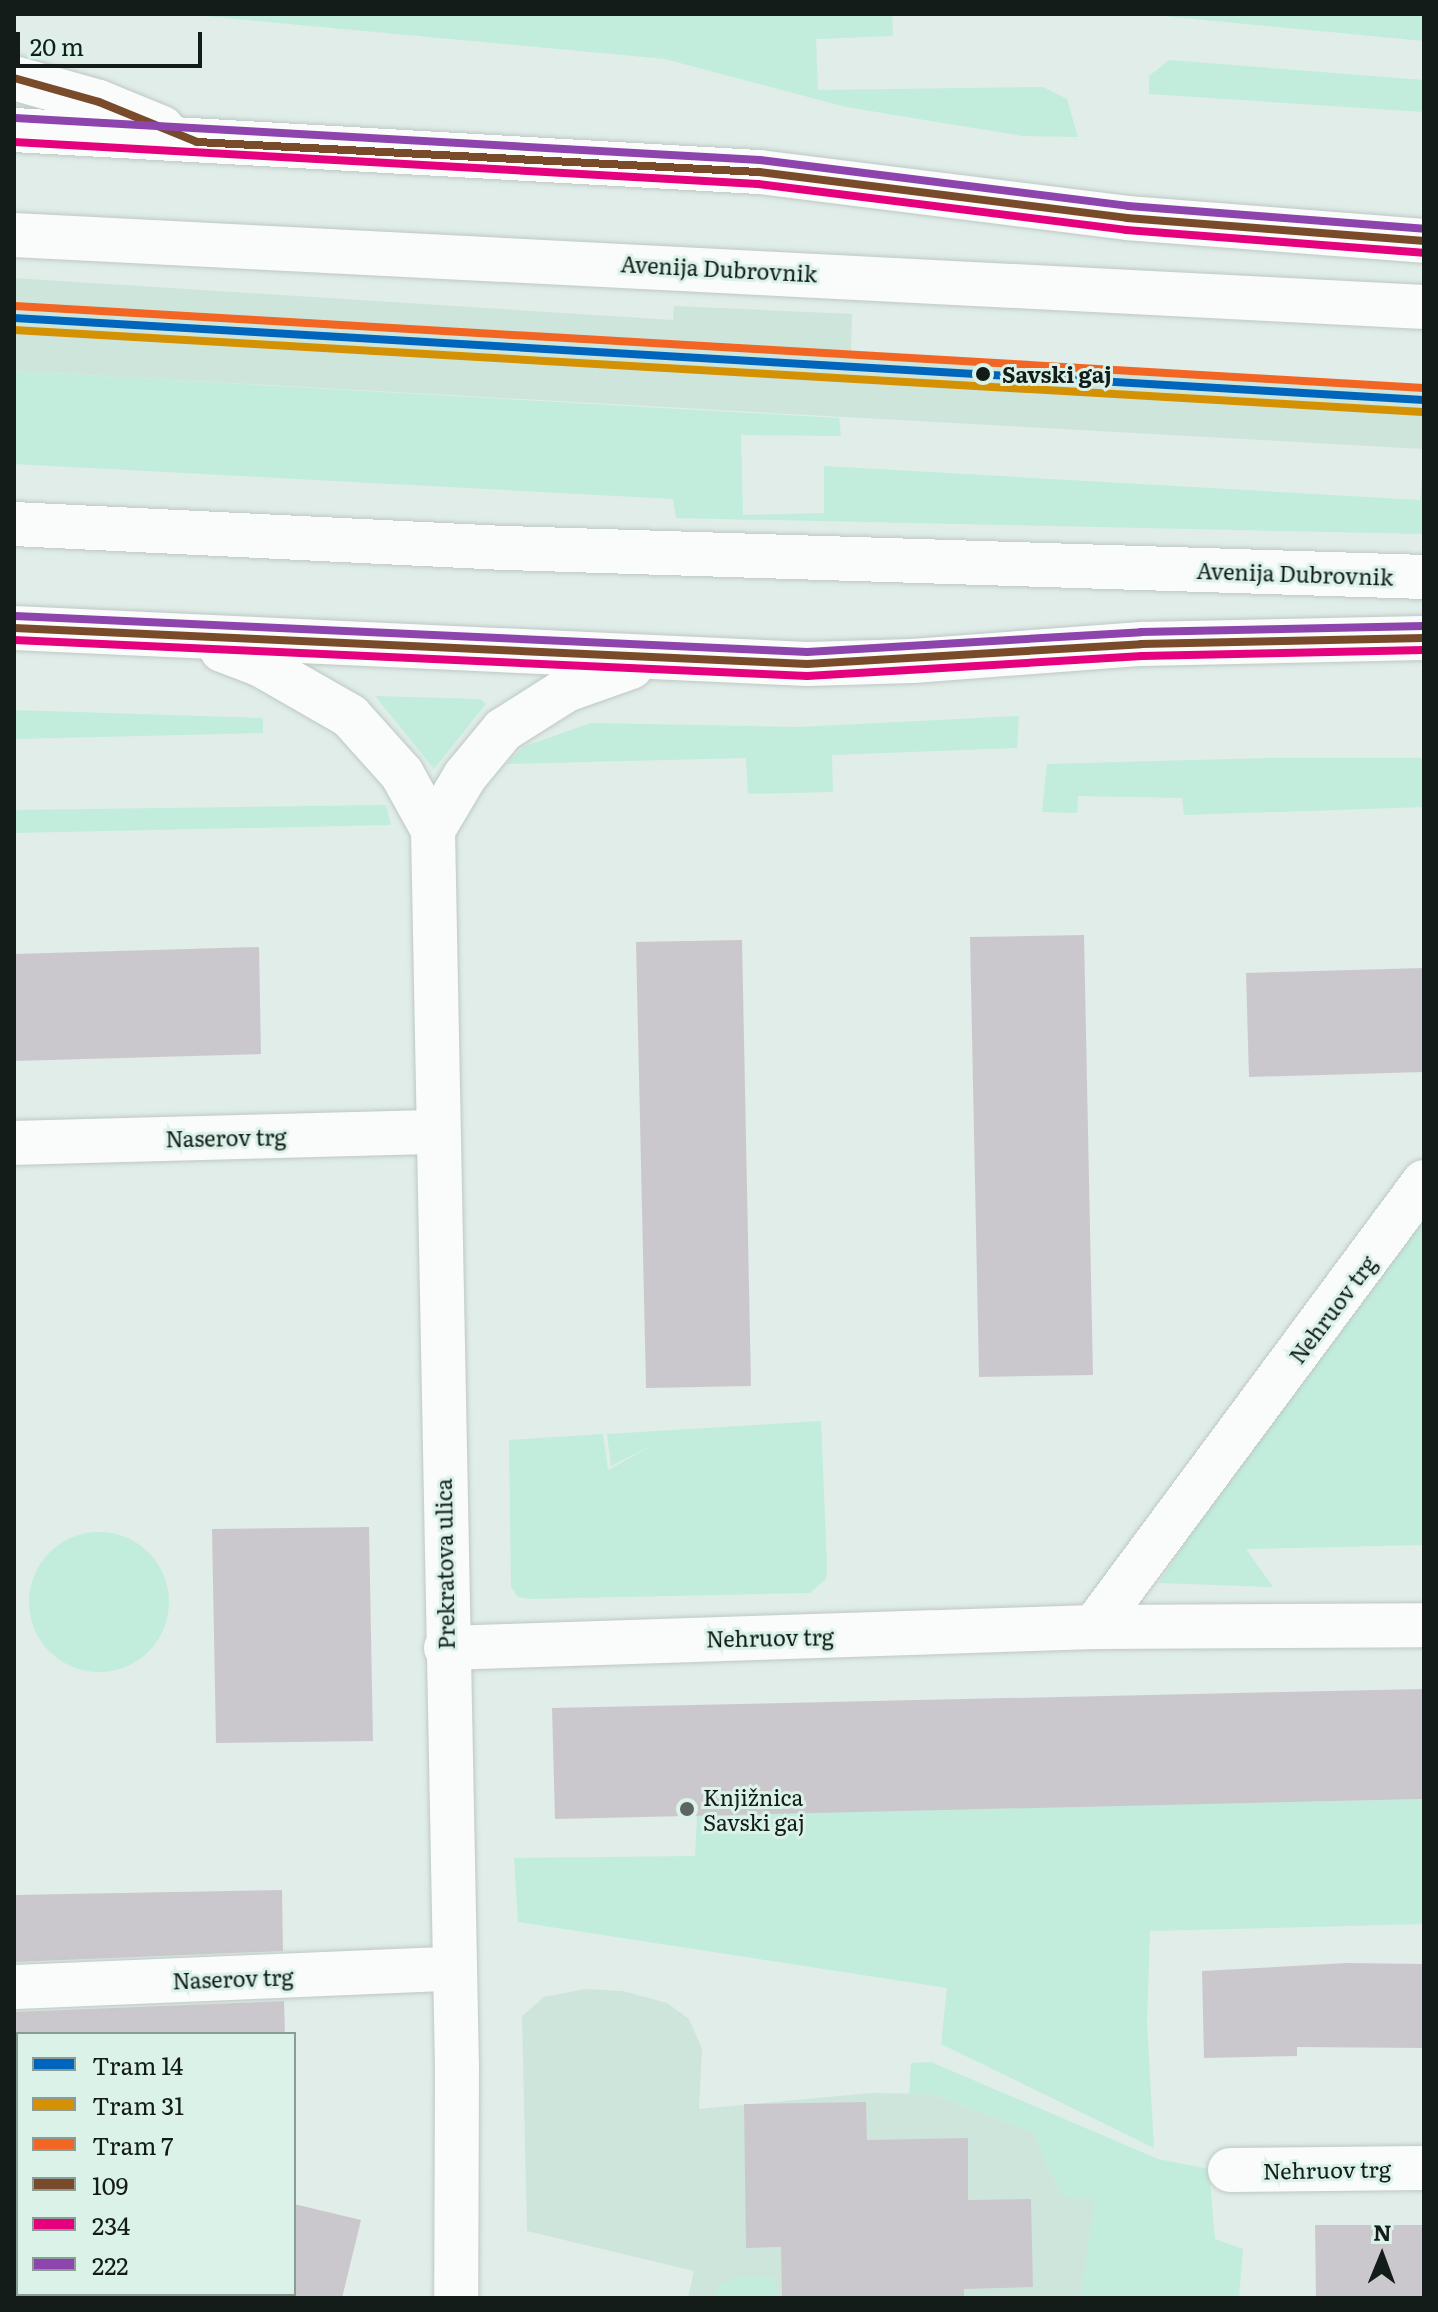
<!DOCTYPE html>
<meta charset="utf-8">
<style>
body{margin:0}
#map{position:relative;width:1438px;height:2312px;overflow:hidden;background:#e0ede8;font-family:Literata,serif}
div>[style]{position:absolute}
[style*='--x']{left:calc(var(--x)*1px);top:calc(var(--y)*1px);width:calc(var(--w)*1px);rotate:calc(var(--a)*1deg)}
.built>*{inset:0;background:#cee5dc}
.green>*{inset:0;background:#c2eddd}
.round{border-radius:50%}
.building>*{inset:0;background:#cbc8cd}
.roads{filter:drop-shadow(0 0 2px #bec8c4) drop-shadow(0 0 2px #bec8c4)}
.street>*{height:44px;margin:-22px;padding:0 22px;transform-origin:22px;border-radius:22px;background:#fafcfc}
.secondary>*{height:44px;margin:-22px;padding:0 22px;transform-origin:22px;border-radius:22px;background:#fafcfc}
.bus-1>*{height:8px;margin:-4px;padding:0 4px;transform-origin:4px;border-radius:4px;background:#7a4b2a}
.bus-2>*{height:8px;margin:-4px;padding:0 4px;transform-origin:4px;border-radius:4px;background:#e5007d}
.bus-3>*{height:8px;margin:-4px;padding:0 4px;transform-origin:4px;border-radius:4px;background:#8e44ad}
.tram-1>*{height:8px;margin:-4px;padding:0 4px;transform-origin:4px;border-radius:4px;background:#0065bd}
.tram-2>*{height:8px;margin:-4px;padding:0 4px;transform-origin:4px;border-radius:4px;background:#d59104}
.tram-3>*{height:8px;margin:-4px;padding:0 4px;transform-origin:4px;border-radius:4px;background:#f26522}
.dots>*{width:22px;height:22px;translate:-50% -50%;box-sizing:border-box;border:4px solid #dbf2e9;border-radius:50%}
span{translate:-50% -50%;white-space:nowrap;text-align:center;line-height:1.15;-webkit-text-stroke:6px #dbf2e9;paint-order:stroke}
.street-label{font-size:22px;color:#141c19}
.stop-label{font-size:22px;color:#141c19;font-weight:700}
.left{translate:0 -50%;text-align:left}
.poi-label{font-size:22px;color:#141c19}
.frame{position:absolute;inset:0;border:16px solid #141c19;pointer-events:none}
.legend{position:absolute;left:16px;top:2032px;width:280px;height:264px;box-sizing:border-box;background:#dbf2e9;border:2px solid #8b9c96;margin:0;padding:10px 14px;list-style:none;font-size:24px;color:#141c19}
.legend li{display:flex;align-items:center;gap:16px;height:40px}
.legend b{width:40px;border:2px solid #8b9c96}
.north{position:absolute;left:1342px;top:2216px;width:80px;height:80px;-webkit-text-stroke:6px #dbf2e9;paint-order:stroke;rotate:1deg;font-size:22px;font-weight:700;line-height:32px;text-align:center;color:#141c19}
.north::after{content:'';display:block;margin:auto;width:28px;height:36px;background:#141c19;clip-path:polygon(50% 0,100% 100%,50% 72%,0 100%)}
.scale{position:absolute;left:16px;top:32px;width:186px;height:36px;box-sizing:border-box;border:4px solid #141c19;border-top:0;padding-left:10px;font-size:24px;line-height:28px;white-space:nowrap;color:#141c19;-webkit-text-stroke:6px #dbf2e9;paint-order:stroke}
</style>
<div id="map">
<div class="built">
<div style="clip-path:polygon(14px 278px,673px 320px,674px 306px,852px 314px,851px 353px,1424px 387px,1424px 449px,14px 371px)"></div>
<div style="clip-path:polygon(585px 1989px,623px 1991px,667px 2003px,689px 2019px,702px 2049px,699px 2109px,871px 2093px,932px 2094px,1033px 2132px,1061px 2195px,1095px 2200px,1081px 2298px,688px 2298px,694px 2271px,527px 2231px,522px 2016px,544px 1997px)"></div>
</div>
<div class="green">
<div style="clip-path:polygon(183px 14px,892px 14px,893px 36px,816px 39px,818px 90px,1043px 87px,1067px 99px,1078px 137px,1022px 136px,846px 107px,665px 59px)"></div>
<div style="clip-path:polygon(1142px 14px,1424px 14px,1424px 41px)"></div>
<div style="clip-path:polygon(1169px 60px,1424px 80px,1424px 112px,1149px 94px,1149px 76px)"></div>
<div style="clip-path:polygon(14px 371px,839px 418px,841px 436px,741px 435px,743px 515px,824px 513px,824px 466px,1420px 500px,1424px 449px,1424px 534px,676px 518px,673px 499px,14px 464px)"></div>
<div style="clip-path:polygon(375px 696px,480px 699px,486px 704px,434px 769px)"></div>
<div style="clip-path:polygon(14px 710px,263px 718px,263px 733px,14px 739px)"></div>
<div style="clip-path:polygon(1019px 716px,1017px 748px,832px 755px,833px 792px,748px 794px,746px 758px,506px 764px,525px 746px,591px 723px,799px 727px)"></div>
<div style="clip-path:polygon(1267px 758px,1424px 758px,1424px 807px,1184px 815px,1182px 798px,1078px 796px,1077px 813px,1042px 812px,1047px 764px)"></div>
<div style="clip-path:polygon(386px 805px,391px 825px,14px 833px,14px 810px)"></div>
<div style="clip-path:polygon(1424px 1213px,1424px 1545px,1246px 1549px,1273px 1587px,1159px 1583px,1228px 1478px)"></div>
<div style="clip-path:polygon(821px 1421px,827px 1567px,826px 1579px,810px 1593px,530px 1599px,518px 1597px,511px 1587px,509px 1440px,603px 1434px,608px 1470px,655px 1444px,611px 1466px,607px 1434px)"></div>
<div class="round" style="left:29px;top:1532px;width:140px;height:140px"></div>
<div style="clip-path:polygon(1424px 1799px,1424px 1924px,1150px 1931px,1147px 2022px,1154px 2148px,941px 2044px,947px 1988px,518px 1922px,514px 1858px,695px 1856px,697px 1815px)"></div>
<div style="clip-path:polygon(931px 2062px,1158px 2159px,1209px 2169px,1215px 2239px,1243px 2249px,1239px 2298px,1081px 2298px,1094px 2200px,1061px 2195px,1033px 2132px,932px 2094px,909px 2094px,911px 2063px)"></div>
<div style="clip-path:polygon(737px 2277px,776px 2277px,775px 2298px,715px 2298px,718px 2286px)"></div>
</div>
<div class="building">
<div style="clip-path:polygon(1084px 935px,1093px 1375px,979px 1377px,970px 937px)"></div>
<div style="clip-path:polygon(742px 940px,751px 1386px,646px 1388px,636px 942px)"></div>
<div style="clip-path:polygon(259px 947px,261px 1054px,14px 1061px,14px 954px)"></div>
<div style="clip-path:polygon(1424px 968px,1424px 1072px,1249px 1077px,1246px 973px)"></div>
<div style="clip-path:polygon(369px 1527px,373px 1741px,216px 1743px,212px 1529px)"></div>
<div style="clip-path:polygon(1424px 1689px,1424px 1799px,555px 1819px,552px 1708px)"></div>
<div style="clip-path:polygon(282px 1890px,283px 1951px,14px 1962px,14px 1895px)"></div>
<div style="clip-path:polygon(1347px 1963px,1424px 1964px,1424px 2048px,1297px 2047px,1297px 2056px,1204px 2058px,1202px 1971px)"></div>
<div style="clip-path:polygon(284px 2001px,285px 2034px,14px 2034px,14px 2012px)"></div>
<div style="clip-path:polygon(866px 2102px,867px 2140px,968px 2138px,968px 2200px,1031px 2199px,1033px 2287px,964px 2289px,964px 2298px,782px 2296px,781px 2247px,746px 2248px,744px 2104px)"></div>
<div style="clip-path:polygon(294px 2204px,361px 2220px,342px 2298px,294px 2298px)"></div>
<div style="clip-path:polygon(1315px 2225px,1424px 2225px,1424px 2298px,1316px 2298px)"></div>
</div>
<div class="roads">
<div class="street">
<div style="--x:14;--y:1143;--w:423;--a:-1.5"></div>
<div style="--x:1094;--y:1627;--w:554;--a:-53.44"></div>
<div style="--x:446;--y:1648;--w:648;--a:-1.86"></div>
<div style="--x:1094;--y:1627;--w:330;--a:-0.3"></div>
<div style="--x:14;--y:1987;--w:437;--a:-2.4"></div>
<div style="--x:1230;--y:2170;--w:194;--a:-0.6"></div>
</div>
<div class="secondary">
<div style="--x:14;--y:78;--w:88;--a:15.8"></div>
<div style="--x:99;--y:102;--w:68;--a:22.4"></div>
<div style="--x:14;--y:130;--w:746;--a:3.23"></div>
<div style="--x:759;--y:172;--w:371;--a:7.1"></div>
<div style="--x:1127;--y:218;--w:298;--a:4.4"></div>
<div style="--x:14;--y:235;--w:1412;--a:2.92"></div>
<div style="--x:14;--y:524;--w:494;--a:2.8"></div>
<div style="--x:507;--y:548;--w:917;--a:1.81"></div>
<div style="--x:14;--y:628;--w:794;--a:2.6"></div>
<div style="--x:807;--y:664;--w:106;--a:-1.6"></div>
<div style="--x:913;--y:661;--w:229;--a:-4.3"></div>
<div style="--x:1141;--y:644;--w:283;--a:-1.2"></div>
<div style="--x:222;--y:650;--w:42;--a:21"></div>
<div style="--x:261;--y:665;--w:103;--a:29.8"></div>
<div style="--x:350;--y:716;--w:78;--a:48.1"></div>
<div style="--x:402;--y:774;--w:64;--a:61"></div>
<div style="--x:433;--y:830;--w:1236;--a:88.89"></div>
<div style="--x:457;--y:2066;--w:232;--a:90.2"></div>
<div style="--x:433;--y:830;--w:63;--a:-59.3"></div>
<div style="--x:465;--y:776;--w:60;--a:-50.4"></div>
<div style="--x:503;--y:730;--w:75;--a:-32.4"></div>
<div style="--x:566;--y:690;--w:69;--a:-19.5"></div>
</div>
</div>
<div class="bus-1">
<div style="--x:14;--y:78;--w:88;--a:15.8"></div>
<div style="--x:99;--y:102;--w:106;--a:22.2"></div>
<div style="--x:197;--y:142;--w:563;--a:3.06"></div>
<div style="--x:759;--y:172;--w:371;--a:7.1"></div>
<div style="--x:1127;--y:218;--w:298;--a:4.4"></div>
<div style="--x:14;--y:628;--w:794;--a:2.6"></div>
<div style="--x:807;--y:664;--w:335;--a:-3.4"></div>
<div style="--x:1141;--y:644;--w:283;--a:-1.2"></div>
</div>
<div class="bus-2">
<div style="--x:14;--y:142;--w:745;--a:3.23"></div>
<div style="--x:758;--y:184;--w:371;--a:7.1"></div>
<div style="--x:1126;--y:230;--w:298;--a:4.4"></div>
<div style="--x:14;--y:640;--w:794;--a:2.6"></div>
<div style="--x:807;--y:676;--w:336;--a:-3.4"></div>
<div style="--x:1142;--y:656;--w:282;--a:-1.2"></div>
</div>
<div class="bus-3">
<div style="--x:15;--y:118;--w:746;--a:3.23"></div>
<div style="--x:760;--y:160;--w:371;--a:7.1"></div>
<div style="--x:1128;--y:206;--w:297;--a:4.4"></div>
<div style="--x:15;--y:616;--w:793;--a:2.6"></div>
<div style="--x:807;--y:652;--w:335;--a:-3.4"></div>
<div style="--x:1141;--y:632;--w:283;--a:-1.2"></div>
</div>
<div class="tram-1">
<div style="--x:14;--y:318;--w:1412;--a:3.33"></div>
</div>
<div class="tram-2">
<div style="--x:14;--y:330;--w:1411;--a:3.33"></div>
</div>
<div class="tram-3">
<div style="--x:15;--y:306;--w:1411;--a:3.33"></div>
</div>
<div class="dots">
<div style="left:983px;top:374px;background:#141c19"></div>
<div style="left:687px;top:1809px;background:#5b6561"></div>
</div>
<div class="street-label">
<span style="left:719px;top:268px;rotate:3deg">Avenija Dubrovnik</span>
<span style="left:1295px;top:573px;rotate:2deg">Avenija Dubrovnik</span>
<span style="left:226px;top:1137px;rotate:-1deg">Naserov trg</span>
<span style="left:1332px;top:1309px;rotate:-53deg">Nehruov trg</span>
<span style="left:444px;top:1564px;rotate:-91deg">Prekratova ulica</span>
<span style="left:770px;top:1637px;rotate:-1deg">Nehruov trg</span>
<span style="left:233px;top:1978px;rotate:-2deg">Naserov trg</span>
<span style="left:1327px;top:2169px;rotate:-1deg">Nehruov trg</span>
</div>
<div class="stop-label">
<span class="left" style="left:1002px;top:374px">Savski gaj</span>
</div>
<div class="poi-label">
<span class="left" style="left:703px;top:1809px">Knjižnica<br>Savski gaj</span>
</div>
<div class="frame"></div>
<ul class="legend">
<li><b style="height:10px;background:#0065bd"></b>Tram 14</li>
<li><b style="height:10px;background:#d59104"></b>Tram 31</li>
<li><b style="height:10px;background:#f26522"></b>Tram 7</li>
<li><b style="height:10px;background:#7a4b2a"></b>109</li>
<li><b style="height:10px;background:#e5007d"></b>234</li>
<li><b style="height:10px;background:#8e44ad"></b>222</li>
</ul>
<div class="north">N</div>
<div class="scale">20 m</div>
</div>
